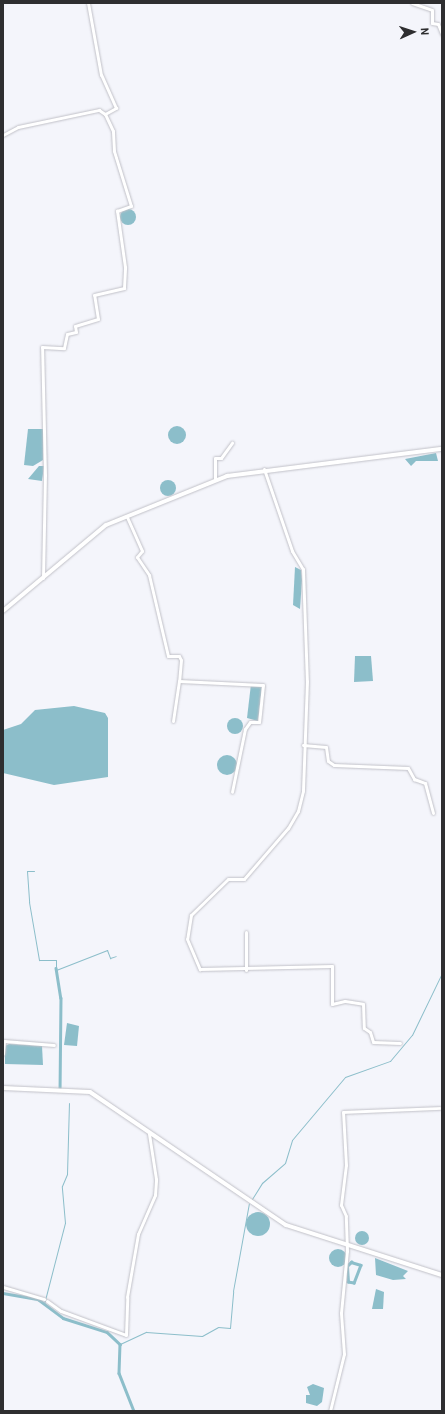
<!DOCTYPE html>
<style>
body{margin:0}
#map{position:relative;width:445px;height:1414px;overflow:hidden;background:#f4f5fb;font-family:Barlow,sans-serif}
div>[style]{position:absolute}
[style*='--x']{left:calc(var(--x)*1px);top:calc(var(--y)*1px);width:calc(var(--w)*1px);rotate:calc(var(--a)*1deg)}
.water>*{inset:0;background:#8cbeca}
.round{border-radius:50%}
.stream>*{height:1px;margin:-0.5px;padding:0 0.5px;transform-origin:0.5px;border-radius:0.5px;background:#8cbeca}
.canal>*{height:2.5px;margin:-1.25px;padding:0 1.25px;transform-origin:1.25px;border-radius:1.25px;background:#8cbeca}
.roads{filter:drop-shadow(0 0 1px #c1c1c8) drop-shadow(0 0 1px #c1c1c8)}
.street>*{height:3px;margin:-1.5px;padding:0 1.5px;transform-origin:1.5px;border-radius:1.5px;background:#fff}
.secondary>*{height:4px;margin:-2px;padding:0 2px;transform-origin:2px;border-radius:2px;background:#fff}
span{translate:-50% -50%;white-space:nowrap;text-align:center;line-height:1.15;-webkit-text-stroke:3px #f4f5fb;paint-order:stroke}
.frame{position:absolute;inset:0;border:4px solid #2e2e30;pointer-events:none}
.north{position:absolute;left:393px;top:12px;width:40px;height:40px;-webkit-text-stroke:3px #f4f5fb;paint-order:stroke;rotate:87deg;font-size:11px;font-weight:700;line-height:16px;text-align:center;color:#2e2e30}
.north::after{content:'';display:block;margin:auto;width:14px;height:18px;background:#2e2e30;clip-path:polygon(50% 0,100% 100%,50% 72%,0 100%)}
</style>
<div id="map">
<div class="water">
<div class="round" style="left:120px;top:209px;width:16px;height:16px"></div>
<div class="round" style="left:168px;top:426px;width:18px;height:18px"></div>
<div style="clip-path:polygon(28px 429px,43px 429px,43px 460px,33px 466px,24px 465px)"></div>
<div style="clip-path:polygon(436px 453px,438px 461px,416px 461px,411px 466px,405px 459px)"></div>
<div style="clip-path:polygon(39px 466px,44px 466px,42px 481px,28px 479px)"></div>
<div class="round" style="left:160px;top:480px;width:16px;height:16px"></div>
<div style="clip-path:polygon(295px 567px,301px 570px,302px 580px,300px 609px,293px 605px)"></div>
<div style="clip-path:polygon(355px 656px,371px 656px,373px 681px,354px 682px)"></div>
<div style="clip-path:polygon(251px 684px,262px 686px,258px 721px,247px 718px)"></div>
<div style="clip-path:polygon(74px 706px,105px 713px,108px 718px,108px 777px,54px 785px,3px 773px,3px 730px,21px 724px,35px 710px)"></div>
<div class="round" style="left:227px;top:718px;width:16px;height:16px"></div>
<div class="round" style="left:217px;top:755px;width:20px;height:20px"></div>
<div style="clip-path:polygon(67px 1023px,79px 1026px,77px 1046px,64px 1045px)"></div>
<div style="clip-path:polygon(9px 1044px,42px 1046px,43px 1065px,5px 1064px,5px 1046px)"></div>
<div class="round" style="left:246px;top:1212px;width:24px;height:24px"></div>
<div class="round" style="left:355px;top:1231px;width:14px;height:14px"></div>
<div class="round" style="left:329px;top:1249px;width:18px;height:18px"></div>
<div style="clip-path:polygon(375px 1258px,408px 1271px,403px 1276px,406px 1279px,393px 1280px,376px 1275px)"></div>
<div style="clip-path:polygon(376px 1289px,384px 1292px,383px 1309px,372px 1309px)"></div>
<div style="clip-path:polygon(313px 1384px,324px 1388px,322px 1402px,317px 1406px,306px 1403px,306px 1395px,310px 1395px,307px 1387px)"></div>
</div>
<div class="stream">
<div style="--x:34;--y:871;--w:7;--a:180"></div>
<div style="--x:27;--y:871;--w:31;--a:86"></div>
<div style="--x:29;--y:902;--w:59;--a:80.2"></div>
<div style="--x:39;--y:960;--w:17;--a:0"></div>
<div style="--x:56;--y:960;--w:8;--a:90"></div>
<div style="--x:56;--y:970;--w:55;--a:-21.4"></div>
<div style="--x:107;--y:950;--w:9;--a:69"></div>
<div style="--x:110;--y:958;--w:6;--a:-18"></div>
<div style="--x:252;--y:1199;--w:19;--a:-58"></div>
<div style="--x:262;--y:1183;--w:30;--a:-41"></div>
<div style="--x:285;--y:1163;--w:24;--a:-73"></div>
<div style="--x:292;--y:1140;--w:82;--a:-49.9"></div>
<div style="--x:345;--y:1077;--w:48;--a:-19.6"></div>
<div style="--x:390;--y:1061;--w:34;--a:-50"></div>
<div style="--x:412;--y:1035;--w:69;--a:-64.2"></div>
<div style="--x:44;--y:1304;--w:84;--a:-75.5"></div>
<div style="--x:65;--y:1223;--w:37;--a:-95"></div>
<div style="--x:62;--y:1186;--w:13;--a:-67"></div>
<div style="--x:67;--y:1174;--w:71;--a:-88.4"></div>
<div style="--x:120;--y:1344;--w:29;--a:-25"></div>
<div style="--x:146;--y:1332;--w:56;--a:4.1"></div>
<div style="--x:202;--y:1336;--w:18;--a:-29"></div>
<div style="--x:218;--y:1327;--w:12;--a:5"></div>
<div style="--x:230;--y:1328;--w:37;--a:-85"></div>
<div style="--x:233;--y:1291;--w:89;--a:-79.7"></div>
</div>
<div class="canal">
<div style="--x:56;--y:968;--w:30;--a:81"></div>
<div style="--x:61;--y:998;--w:90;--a:90.6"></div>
<div style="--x:351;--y:1262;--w:10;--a:17"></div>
<div style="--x:361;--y:1265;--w:19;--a:111"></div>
<div style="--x:354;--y:1283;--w:6;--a:-171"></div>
<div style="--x:348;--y:1282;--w:16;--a:-94"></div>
<div style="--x:347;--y:1266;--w:6;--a:-45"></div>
<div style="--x:3;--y:1293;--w:36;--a:10"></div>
<div style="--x:38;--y:1299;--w:31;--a:37"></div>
<div style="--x:63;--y:1318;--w:46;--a:17.7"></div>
<div style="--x:107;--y:1332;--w:18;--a:43"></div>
<div style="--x:120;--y:1344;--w:29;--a:92"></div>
<div style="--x:119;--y:1373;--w:41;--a:68.5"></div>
</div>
<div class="roads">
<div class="street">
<div style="--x:412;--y:3;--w:21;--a:19"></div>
<div style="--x:432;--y:10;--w:13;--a:90"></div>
<div style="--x:432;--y:23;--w:6;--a:9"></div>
<div style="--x:438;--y:24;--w:11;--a:68"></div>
<div style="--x:3;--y:135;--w:17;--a:-28"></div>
<div style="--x:18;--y:127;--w:83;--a:-11.9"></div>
<div style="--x:99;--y:110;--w:7;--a:34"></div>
<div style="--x:105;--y:114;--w:13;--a:-29"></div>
<div style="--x:116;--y:108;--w:36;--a:-114"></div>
<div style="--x:101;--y:75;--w:73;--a:-100.2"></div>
<div style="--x:264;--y:469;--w:87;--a:71.1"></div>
<div style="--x:292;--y:551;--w:21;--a:59"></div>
<div style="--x:303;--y:569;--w:112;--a:88"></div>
<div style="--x:307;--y:681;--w:110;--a:92.1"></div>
<div style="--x:303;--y:791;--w:21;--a:104"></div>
<div style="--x:298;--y:811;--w:20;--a:120"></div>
<div style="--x:288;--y:828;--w:67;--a:130.8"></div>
<div style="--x:244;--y:879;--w:16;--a:180"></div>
<div style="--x:228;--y:879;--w:52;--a:135.8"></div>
<div style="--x:191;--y:915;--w:24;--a:99"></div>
<div style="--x:187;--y:939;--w:33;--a:67"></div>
<div style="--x:200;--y:969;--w:132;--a:-1.3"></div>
<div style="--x:332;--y:966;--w:38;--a:90"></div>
<div style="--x:332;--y:1004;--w:13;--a:-13"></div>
<div style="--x:345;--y:1001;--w:18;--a:9"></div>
<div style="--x:363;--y:1004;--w:24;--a:88"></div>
<div style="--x:364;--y:1028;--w:7;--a:34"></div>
<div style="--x:370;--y:1032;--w:10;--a:73"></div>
<div style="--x:373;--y:1042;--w:27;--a:2"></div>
<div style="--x:215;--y:480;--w:22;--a:-90"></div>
<div style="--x:215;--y:458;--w:6;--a:0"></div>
<div style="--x:221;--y:458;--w:19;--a:-54"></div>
<div style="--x:127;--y:517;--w:37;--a:66"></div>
<div style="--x:142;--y:551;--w:8;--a:130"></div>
<div style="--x:137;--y:557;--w:22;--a:56"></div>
<div style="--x:149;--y:575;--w:83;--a:76.8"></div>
<div style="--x:168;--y:656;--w:11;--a:0"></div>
<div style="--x:179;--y:656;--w:4;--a:63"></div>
<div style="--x:181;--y:660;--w:21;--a:95"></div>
<div style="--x:179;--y:681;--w:84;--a:2.7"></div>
<div style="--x:263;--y:685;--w:37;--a:96"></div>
<div style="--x:259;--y:722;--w:9;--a:180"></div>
<div style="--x:250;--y:722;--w:9;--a:126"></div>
<div style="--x:245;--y:729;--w:64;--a:101.7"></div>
<div style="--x:43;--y:578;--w:103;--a:-88.9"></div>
<div style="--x:45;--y:475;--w:128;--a:-91.3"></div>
<div style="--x:42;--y:347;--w:22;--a:3"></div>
<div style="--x:64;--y:348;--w:14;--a:-78"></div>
<div style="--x:67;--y:334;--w:9;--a:-13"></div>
<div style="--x:76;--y:332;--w:6;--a:-99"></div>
<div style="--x:75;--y:326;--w:24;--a:-17"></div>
<div style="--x:98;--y:319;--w:24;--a:-99"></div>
<div style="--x:94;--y:295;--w:31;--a:-13"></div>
<div style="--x:124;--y:288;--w:21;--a:-87"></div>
<div style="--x:125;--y:267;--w:57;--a:-98.1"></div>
<div style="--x:117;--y:211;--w:15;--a:-20"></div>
<div style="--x:131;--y:206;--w:58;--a:-107.2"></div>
<div style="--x:114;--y:151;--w:20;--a:-93"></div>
<div style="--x:113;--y:131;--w:19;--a:-115"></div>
<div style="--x:173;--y:721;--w:40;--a:-81.5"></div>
<div style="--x:303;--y:745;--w:23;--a:5"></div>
<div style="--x:326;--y:747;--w:14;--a:82"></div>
<div style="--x:328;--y:761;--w:7;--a:34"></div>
<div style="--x:334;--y:765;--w:74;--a:2.3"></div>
<div style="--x:408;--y:768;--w:13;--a:61"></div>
<div style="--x:414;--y:779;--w:12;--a:20"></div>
<div style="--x:425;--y:783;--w:31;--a:75"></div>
<div style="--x:246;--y:970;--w:38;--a:-90"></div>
<div style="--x:3;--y:1054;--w:13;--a:-86"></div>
<div style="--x:4;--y:1041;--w:50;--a:4.6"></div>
<div style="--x:3;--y:1287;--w:43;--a:16.3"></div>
<div style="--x:47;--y:1301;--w:17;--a:36"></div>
<div style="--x:61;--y:1311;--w:69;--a:20.3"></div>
<div style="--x:126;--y:1335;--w:38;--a:-88"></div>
<div style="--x:127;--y:1297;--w:64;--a:-80.1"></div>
<div style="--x:138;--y:1234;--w:43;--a:-66.4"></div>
<div style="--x:155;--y:1195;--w:16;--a:-86"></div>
<div style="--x:156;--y:1179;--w:46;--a:-98.8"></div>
<div style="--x:330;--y:1411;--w:59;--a:-76.2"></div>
<div style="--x:344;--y:1354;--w:41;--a:-94.2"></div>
<div style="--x:341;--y:1313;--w:62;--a:-84.5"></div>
<div style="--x:347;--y:1251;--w:35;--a:-92"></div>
<div style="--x:346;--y:1216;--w:12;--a:-114"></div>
<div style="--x:341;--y:1205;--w:40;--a:-82.9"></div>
<div style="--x:346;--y:1165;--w:53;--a:-93.2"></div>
<div style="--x:343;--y:1112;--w:97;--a:-2.4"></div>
</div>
<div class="secondary">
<div style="--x:3;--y:611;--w:134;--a:-39.9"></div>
<div style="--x:106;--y:525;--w:131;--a:-22"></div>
<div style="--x:227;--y:476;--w:217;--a:-7.2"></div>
<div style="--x:3;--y:1088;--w:87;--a:2.6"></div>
<div style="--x:90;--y:1092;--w:237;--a:34.2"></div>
<div style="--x:286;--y:1225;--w:164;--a:17.8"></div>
</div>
</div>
<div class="frame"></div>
<div class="north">N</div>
</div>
